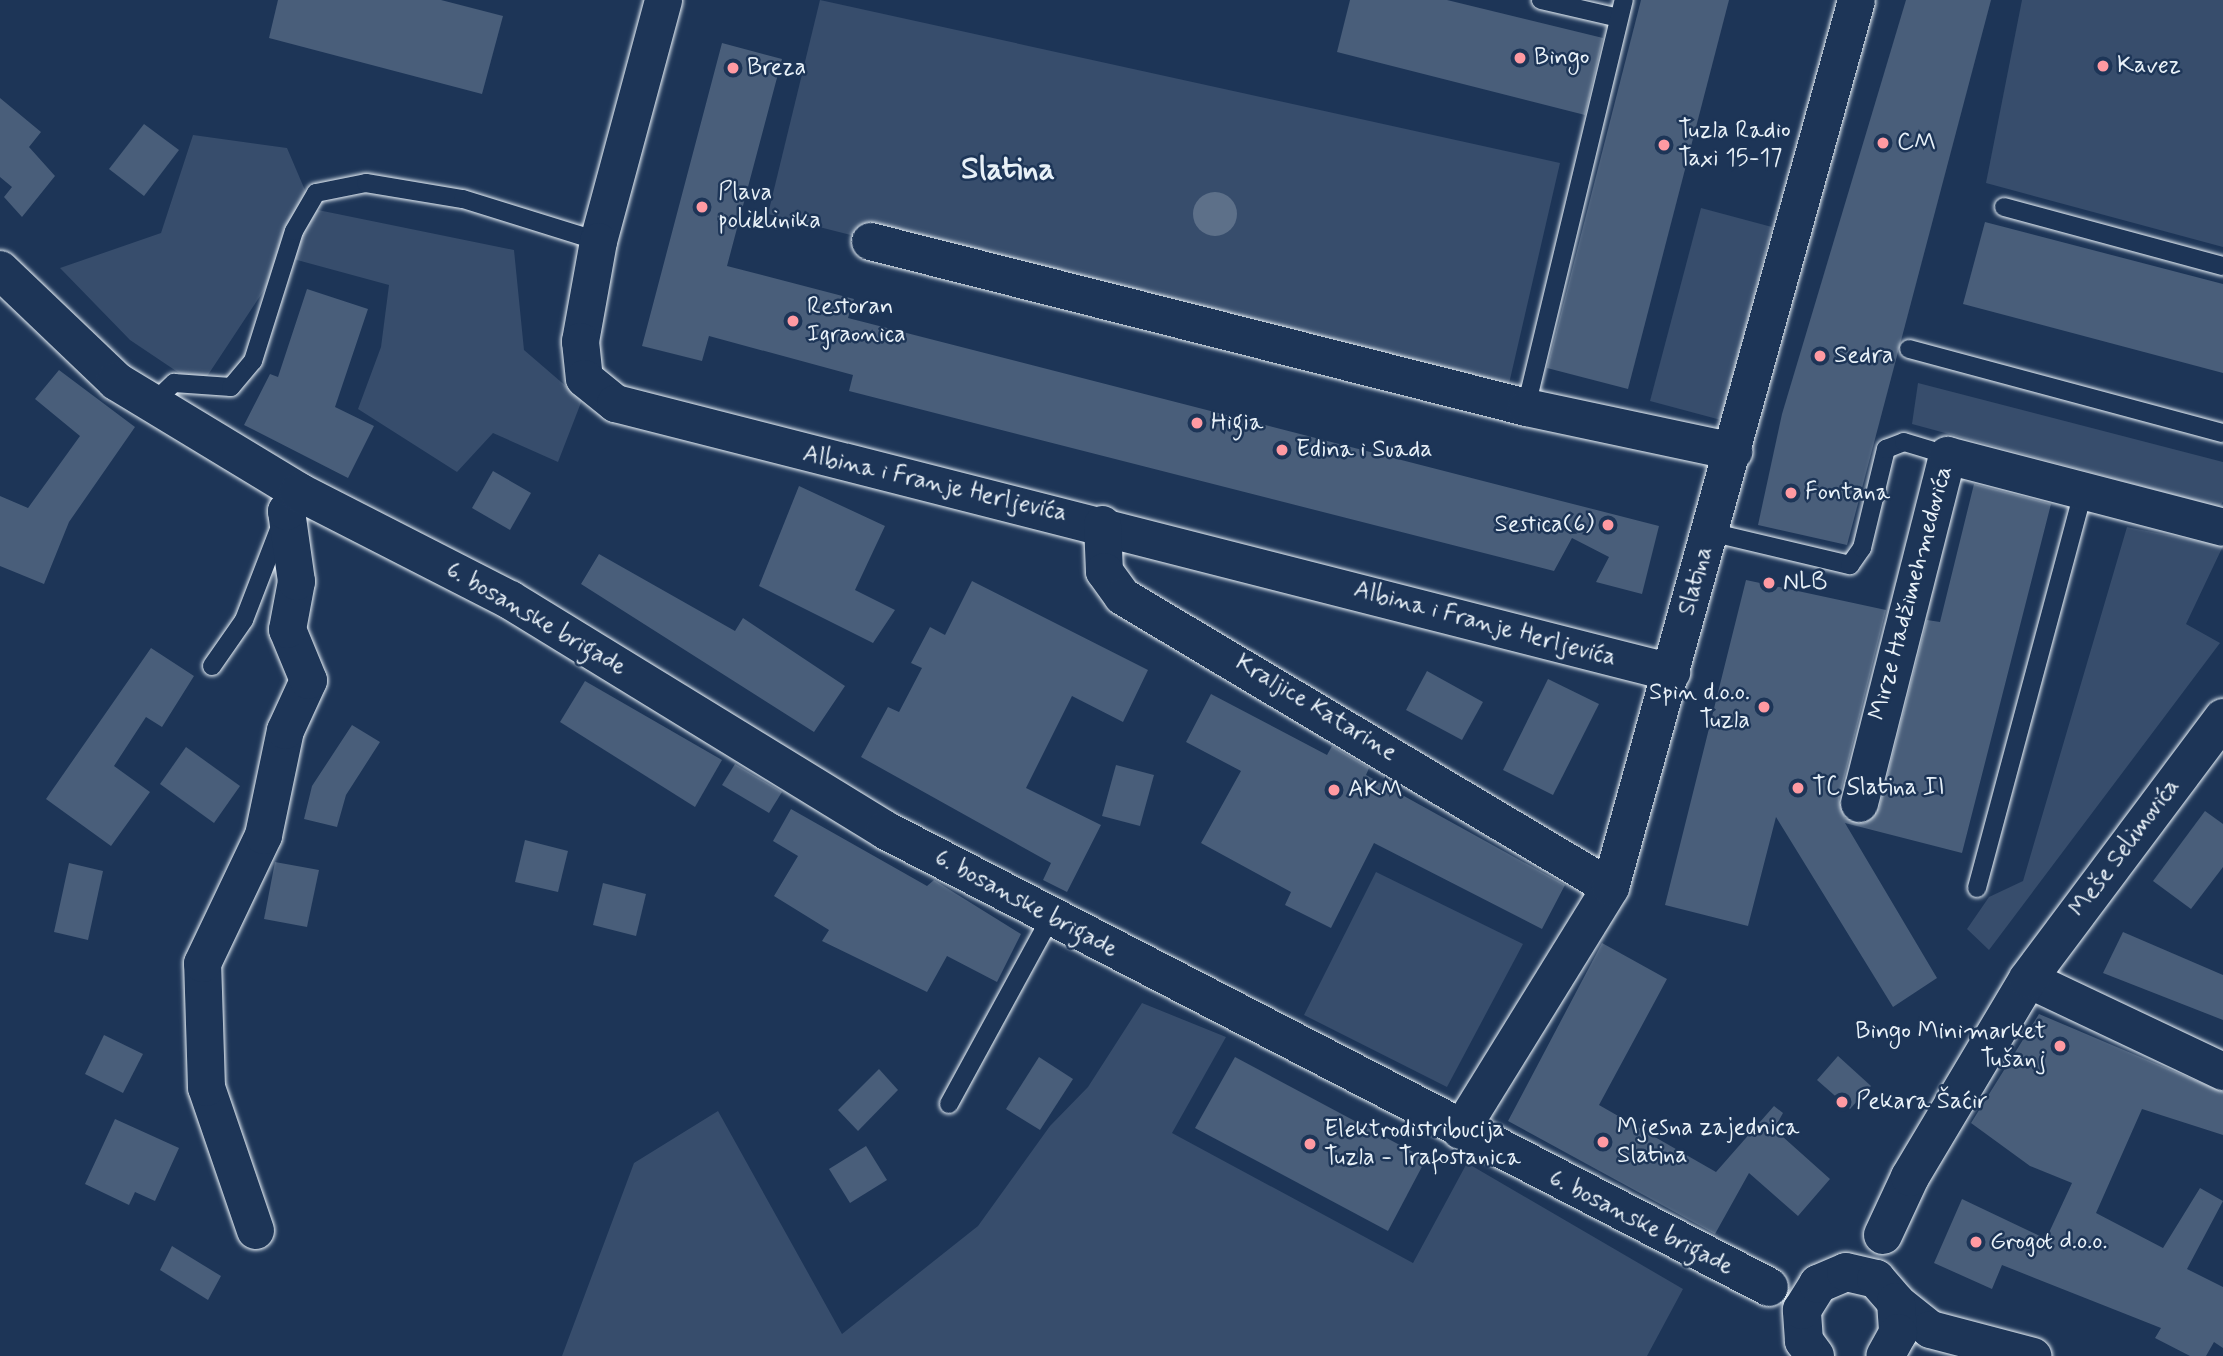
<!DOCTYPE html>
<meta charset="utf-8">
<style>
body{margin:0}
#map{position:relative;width:2223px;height:1356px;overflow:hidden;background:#1d3557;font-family:Mynerve,sans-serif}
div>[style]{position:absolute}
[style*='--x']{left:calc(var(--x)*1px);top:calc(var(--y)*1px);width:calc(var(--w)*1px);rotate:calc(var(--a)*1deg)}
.green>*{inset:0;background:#374d6c}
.water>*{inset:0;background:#5d7089}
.round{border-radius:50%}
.building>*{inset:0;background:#495e7a}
.roads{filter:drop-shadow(0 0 2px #e8f1f8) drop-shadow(0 0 2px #e8f1f8)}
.lane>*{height:18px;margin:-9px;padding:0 9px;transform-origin:9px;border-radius:9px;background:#1d3557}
.street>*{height:37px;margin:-18.5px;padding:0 18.5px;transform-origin:18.5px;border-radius:18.5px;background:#1d3557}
.secondary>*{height:38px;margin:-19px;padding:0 19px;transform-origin:19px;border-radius:19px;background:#1d3557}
.dots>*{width:19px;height:19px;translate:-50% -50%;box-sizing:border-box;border:4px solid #1d3557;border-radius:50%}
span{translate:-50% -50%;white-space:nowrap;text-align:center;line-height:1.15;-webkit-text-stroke:5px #1d3557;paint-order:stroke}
.poi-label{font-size:24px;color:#e8f1f8}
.left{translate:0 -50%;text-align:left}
.right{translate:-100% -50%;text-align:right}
.street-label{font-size:24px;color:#e8f1f8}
.district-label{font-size:32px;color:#e8f1f8;font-weight:700}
</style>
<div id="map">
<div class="green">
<div style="clip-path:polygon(820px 0,1560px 163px,1505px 401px,768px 214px)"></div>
<div style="clip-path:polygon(2022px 0,2223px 0,2223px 247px,1986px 183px)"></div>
<div style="clip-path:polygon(193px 135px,287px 148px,313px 209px,514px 250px,524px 350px,582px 400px,558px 462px,493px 433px,457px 472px,358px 409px,381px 347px,389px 285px,286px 257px,200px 387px,130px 340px,60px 268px,161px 233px)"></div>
<div style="clip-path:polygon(1701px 208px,1772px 227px,1721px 420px,1650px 401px)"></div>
<div style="clip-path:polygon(1918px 383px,2223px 462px,2223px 502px,2219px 507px,1912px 424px)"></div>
<div style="clip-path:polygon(2127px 527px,2223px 546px,2186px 624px,2220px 643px,1989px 950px,1967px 929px,1989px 897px,2023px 881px)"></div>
<div style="clip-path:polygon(1376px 872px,1523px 944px,1447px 1087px,1304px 1015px)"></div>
<div style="clip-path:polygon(1142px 1003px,1226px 1037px,1172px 1133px,1413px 1263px,1467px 1163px,1683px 1289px,1647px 1356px,562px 1356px,634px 1163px,718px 1111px,842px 1334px,978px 1226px,1050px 1126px,1088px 1087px)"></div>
</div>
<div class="water">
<div class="round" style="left:1193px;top:192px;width:44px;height:44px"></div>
</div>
<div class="building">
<div style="clip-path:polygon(278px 0,441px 0,503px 16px,482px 94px,269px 38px)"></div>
<div style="clip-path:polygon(1350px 0,1447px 0,1603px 38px,1585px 115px,1337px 52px)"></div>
<div style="clip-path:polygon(1641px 0,1729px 0,1628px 389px,1547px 368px)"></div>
<div style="clip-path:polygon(1906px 0,1991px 0,1847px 545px,1758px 525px,1782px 414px)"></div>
<div style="clip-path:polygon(722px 43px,782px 59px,727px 266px,854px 299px,848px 318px,1659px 526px,1642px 594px,1596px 582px,1609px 557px,1572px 538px,1554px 571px,849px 391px,853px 375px,709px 336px,702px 361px,642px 346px)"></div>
<div style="clip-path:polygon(0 98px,41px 132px,29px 147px,55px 176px,22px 217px,4px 197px,12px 187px,0 177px)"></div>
<div style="clip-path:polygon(144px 124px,179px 150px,144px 196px,109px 169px)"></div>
<div style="clip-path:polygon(1985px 222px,2223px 284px,2223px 373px,1963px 304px)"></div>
<div style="clip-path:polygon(307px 289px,368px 309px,335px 407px,374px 426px,348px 478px,244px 425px,270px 374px,278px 377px)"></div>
<div style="clip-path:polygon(59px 370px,135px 427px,69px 522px,44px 584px,0 566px,0 496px,28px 508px,80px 436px,35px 399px)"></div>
<div style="clip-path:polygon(493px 471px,531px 493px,510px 530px,472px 508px)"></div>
<div style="clip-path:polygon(1974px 484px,2051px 504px,1962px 853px,1845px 823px,1937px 978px,1893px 1007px,1776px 817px,1748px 926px,1665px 905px,1746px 580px,1886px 610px,1839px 799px,1845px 818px,1865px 823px,1879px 808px,1927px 620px,1940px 622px)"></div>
<div style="clip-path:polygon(799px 486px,885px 526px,855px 590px,895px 610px,873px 643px,759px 586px)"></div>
<div style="clip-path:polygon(599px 554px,735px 631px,743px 618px,845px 686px,814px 732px,581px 584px)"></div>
<div style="clip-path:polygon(972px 581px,1148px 670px,1123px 722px,1072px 696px,1026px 788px,1101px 825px,1067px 892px,1043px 880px,1051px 863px,861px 757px,888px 707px,899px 712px,922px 668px,911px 663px,930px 627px,945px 635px)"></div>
<div style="clip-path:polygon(151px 648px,194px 676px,162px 727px,146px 717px,114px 766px,150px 792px,111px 846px,46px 799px)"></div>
<div style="clip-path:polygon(1427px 671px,1483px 702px,1462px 740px,1406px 710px)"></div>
<div style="clip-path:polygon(1548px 679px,1599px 704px,1553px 795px,1503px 770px)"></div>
<div style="clip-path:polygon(585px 681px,722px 760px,695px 807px,560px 722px)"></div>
<div style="clip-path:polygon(1211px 694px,1327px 755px,1332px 746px,1369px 768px,1366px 775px,1565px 885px,1542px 929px,1374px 843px,1331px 928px,1285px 905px,1291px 892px,1201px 843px,1241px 771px,1186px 742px)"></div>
<div style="clip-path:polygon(352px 725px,380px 742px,346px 795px,337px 827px,304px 819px,312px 786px)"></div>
<div style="clip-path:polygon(186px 747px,240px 786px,214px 823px,160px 784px)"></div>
<div style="clip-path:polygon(735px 764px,782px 792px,769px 813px,722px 785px)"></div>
<div style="clip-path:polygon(1116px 765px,1154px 775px,1140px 826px,1102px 816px)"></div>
<div style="clip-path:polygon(791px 809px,927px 886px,934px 880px,1021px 934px,997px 982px,947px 956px,927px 992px,822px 941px,829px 930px,774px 896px,798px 856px,773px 841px)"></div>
<div style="clip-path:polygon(2205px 811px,2223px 824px,2223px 867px,2191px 909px,2153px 881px)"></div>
<div style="clip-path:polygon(525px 840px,568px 851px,558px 892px,515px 882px)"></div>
<div style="clip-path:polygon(275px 862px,319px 870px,307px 927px,264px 919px)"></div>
<div style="clip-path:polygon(69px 863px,103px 871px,88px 940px,54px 932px)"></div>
<div style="clip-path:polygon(603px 883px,646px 894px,636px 936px,593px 925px)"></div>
<div style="clip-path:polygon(2123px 932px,2223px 975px,2223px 1020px,2103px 973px)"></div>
<div style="clip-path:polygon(1602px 943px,1667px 979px,1599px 1105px,1716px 1172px,1774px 1106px,1783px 1113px,1774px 1129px,1830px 1179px,1798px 1216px,1749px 1173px,1715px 1234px,1508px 1121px)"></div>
<div style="clip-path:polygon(2039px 1014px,2223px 1092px,2223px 1135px,2142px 1109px,2096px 1213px,2163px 1248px,2200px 1188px,2223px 1201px,2187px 1269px,2223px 1287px,2223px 1348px,2214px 1342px,2206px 1356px,2190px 1356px,2155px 1338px,2161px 1328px,2002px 1265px,1992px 1289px,1934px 1263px,1962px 1199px,2046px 1239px,2072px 1183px,2030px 1166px,1971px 1123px)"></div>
<div style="clip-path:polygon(104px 1035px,143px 1054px,123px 1093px,85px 1074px)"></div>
<div style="clip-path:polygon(1838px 1056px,1871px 1086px,1850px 1109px,1817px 1080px)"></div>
<div style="clip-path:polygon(1039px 1057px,1073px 1079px,1040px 1130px,1006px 1109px)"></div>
<div style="clip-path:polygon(1235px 1057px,1426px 1159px,1388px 1231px,1195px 1128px)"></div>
<div style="clip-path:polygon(879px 1069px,898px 1090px,858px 1131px,838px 1110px)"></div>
<div style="clip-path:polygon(115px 1119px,179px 1148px,155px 1201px,135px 1192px,129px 1205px,85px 1184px)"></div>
<div style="clip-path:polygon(866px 1146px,887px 1180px,850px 1203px,829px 1169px)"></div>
<div style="clip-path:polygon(172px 1246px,221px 1276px,208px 1300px,160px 1270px)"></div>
</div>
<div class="roads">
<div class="lane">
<div style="--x:1541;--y:0;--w:80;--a:13"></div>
<div style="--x:2004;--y:207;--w:227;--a:15.1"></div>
<div style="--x:1909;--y:349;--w:325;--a:15"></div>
<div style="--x:153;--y:403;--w:29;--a:-44"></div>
<div style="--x:174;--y:383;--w:57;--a:4"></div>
<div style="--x:231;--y:387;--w:34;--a:-50"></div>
<div style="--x:253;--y:361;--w:136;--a:-72.5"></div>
<div style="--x:294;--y:231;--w:44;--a:-59.9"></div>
<div style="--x:316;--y:193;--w:51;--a:-11.3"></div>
<div style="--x:366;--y:183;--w:98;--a:9.4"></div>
<div style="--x:463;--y:199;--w:141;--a:17.3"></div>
<div style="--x:1526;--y:407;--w:419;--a:-76.5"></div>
<div style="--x:1710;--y:532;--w:144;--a:13.3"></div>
<div style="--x:1850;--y:565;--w:21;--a:-55"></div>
<div style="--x:1862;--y:548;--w:102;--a:-76.4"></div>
<div style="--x:1886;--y:449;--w:19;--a:-21"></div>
<div style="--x:1904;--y:442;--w:45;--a:16.8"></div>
<div style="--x:212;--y:666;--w:56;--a:-55.2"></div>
<div style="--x:244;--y:620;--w:103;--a:-68.9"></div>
<div style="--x:1977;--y:888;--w:413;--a:-75"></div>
<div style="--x:949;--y:1104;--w:213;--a:-61.4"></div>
</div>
<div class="street">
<div style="--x:663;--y:0;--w:250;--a:105.1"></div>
<div style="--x:598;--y:241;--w:102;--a:100.2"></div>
<div style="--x:580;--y:341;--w:37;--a:84"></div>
<div style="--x:584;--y:378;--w:40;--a:39"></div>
<div style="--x:615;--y:403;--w:1090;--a:14.29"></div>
<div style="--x:870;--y:241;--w:677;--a:14.2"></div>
<div style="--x:1526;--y:407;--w:212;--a:12"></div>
<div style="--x:1102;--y:524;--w:47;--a:87.6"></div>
<div style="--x:1104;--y:571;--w:31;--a:54"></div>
<div style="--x:1122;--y:596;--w:568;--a:30.81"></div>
<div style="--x:1859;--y:803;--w:359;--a:-75.8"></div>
<div style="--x:1947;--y:455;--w:285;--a:14.6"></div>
<div style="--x:2028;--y:979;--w:216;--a:25.3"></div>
<div style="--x:1460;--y:1130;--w:286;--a:-58.3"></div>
<div style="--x:1610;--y:887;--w:920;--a:-74.5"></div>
<div style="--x:255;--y:1230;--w:151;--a:-108.9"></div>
<div style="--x:206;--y:1087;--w:124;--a:-91.8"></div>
<div style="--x:202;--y:963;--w:142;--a:-64.5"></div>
<div style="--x:263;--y:835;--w:107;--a:-78.2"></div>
<div style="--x:285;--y:730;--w:55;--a:-65.3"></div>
<div style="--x:308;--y:680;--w:55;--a:-112.4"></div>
<div style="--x:287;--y:629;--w:49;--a:-79.4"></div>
<div style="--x:296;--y:581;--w:71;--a:-98.1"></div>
<div style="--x:286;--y:511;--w:23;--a:-56"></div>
<div style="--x:1896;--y:1302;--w:43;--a:38.5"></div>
<div style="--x:1930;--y:1329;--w:106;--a:14.7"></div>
</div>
<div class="secondary">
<div style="--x:0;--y:270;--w:161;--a:43.7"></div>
<div style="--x:116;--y:381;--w:214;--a:31.2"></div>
<div style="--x:299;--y:492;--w:237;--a:27.1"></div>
<div style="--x:510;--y:600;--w:440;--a:31.5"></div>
<div style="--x:885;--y:830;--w:995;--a:27.34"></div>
<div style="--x:1883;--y:1235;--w:64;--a:-65"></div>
<div style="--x:1910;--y:1177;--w:230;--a:-59.2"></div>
<div style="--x:2028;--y:979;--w:326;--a:-53.2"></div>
<div style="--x:1815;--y:1356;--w:19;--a:-126"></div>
<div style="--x:1804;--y:1341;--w:31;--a:-94"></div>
<div style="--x:1802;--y:1310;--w:31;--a:-58"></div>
<div style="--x:1818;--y:1284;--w:30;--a:-23"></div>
<div style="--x:1846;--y:1272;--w:31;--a:13"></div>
<div style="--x:1876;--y:1279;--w:30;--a:49"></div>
<div style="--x:1896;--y:1302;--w:31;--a:86"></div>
<div style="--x:1898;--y:1333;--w:26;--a:119"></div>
</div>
</div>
<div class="dots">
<div style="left:1520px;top:58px;background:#ff9aa2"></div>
<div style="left:2103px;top:66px;background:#ff9aa2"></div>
<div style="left:733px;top:68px;background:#ff9aa2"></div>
<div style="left:1883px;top:143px;background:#ff9aa2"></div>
<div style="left:1664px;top:145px;background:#ff9aa2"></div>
<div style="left:702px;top:207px;background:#ff9aa2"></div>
<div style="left:793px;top:321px;background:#ff9aa2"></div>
<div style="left:1820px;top:356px;background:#ff9aa2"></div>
<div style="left:1197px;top:423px;background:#ff9aa2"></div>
<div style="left:1282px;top:450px;background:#ff9aa2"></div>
<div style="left:1791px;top:493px;background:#ff9aa2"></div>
<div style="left:1608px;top:525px;background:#ff9aa2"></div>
<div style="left:1769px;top:583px;background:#ff9aa2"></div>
<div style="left:1764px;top:707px;background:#ff9aa2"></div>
<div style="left:1798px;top:788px;background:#ff9aa2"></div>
<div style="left:1334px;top:790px;background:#ff9aa2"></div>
<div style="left:2060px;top:1046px;background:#ff9aa2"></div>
<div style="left:1842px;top:1102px;background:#ff9aa2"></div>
<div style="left:1603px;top:1142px;background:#ff9aa2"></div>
<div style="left:1310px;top:1144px;background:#ff9aa2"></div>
<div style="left:1976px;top:1242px;background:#ff9aa2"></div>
</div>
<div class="poi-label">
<span class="left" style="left:1534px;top:58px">Bingo</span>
<span class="left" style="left:2117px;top:66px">Kavez</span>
<span class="left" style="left:747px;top:68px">Breza</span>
<span class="left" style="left:1678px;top:145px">Tuzla Radio<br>Taxi 15-17</span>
<span class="left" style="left:1897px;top:143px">CM</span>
<span class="left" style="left:718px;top:207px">Plava<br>poliklinika</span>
<span class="left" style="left:807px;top:321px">Restoran<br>Igraonica</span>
<span class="left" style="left:1834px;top:356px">Sedra</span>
<span class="left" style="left:1211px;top:423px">Higia</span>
<span class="left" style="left:1296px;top:450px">Edina i Suada</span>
<span class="left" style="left:1805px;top:493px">Fontana</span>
<span class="right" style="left:1594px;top:525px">Sestica(6)</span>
<span class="left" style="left:1783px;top:583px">NLB</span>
<span class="right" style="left:1750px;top:707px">Spin d.o.o.<br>Tuzla</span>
<span class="left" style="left:1812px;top:788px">TC Slatina II</span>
<span class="left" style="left:1348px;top:790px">AKM</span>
<span class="right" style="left:2046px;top:1046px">Bingo Minimarket<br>Tušanj</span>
<span class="left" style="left:1856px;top:1102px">Pekara Šaćir</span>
<span class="left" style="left:1617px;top:1142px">Mjesna zajednica<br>Slatina</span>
<span class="left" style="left:1324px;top:1144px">Elektrodistribucija<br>Tuzla - Trafostanica</span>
<span class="left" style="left:1990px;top:1242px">Grogot d.o.o.</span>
</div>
<div class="street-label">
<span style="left:935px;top:484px;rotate:13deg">Albina i Franje Herljevića</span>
<span style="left:1696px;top:581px;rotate:-74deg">Slatina</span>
<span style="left:1911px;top:593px;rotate:-75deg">Mirze Hadžimehmedovića</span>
<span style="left:536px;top:619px;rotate:30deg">6. bosanske brigade</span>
<span style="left:1485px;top:624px;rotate:15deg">Albina i Franje Herljevića</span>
<span style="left:1316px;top:708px;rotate:31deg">Kraljice Katarine</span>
<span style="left:2125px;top:848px;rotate:-53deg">Meše Selimovića</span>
<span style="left:1026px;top:904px;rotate:28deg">6. bosanske brigade</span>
<span style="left:1641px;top:1223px;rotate:27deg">6. bosanske brigade</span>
</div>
<div class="district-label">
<span style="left:1008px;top:169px">Slatina</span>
</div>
</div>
